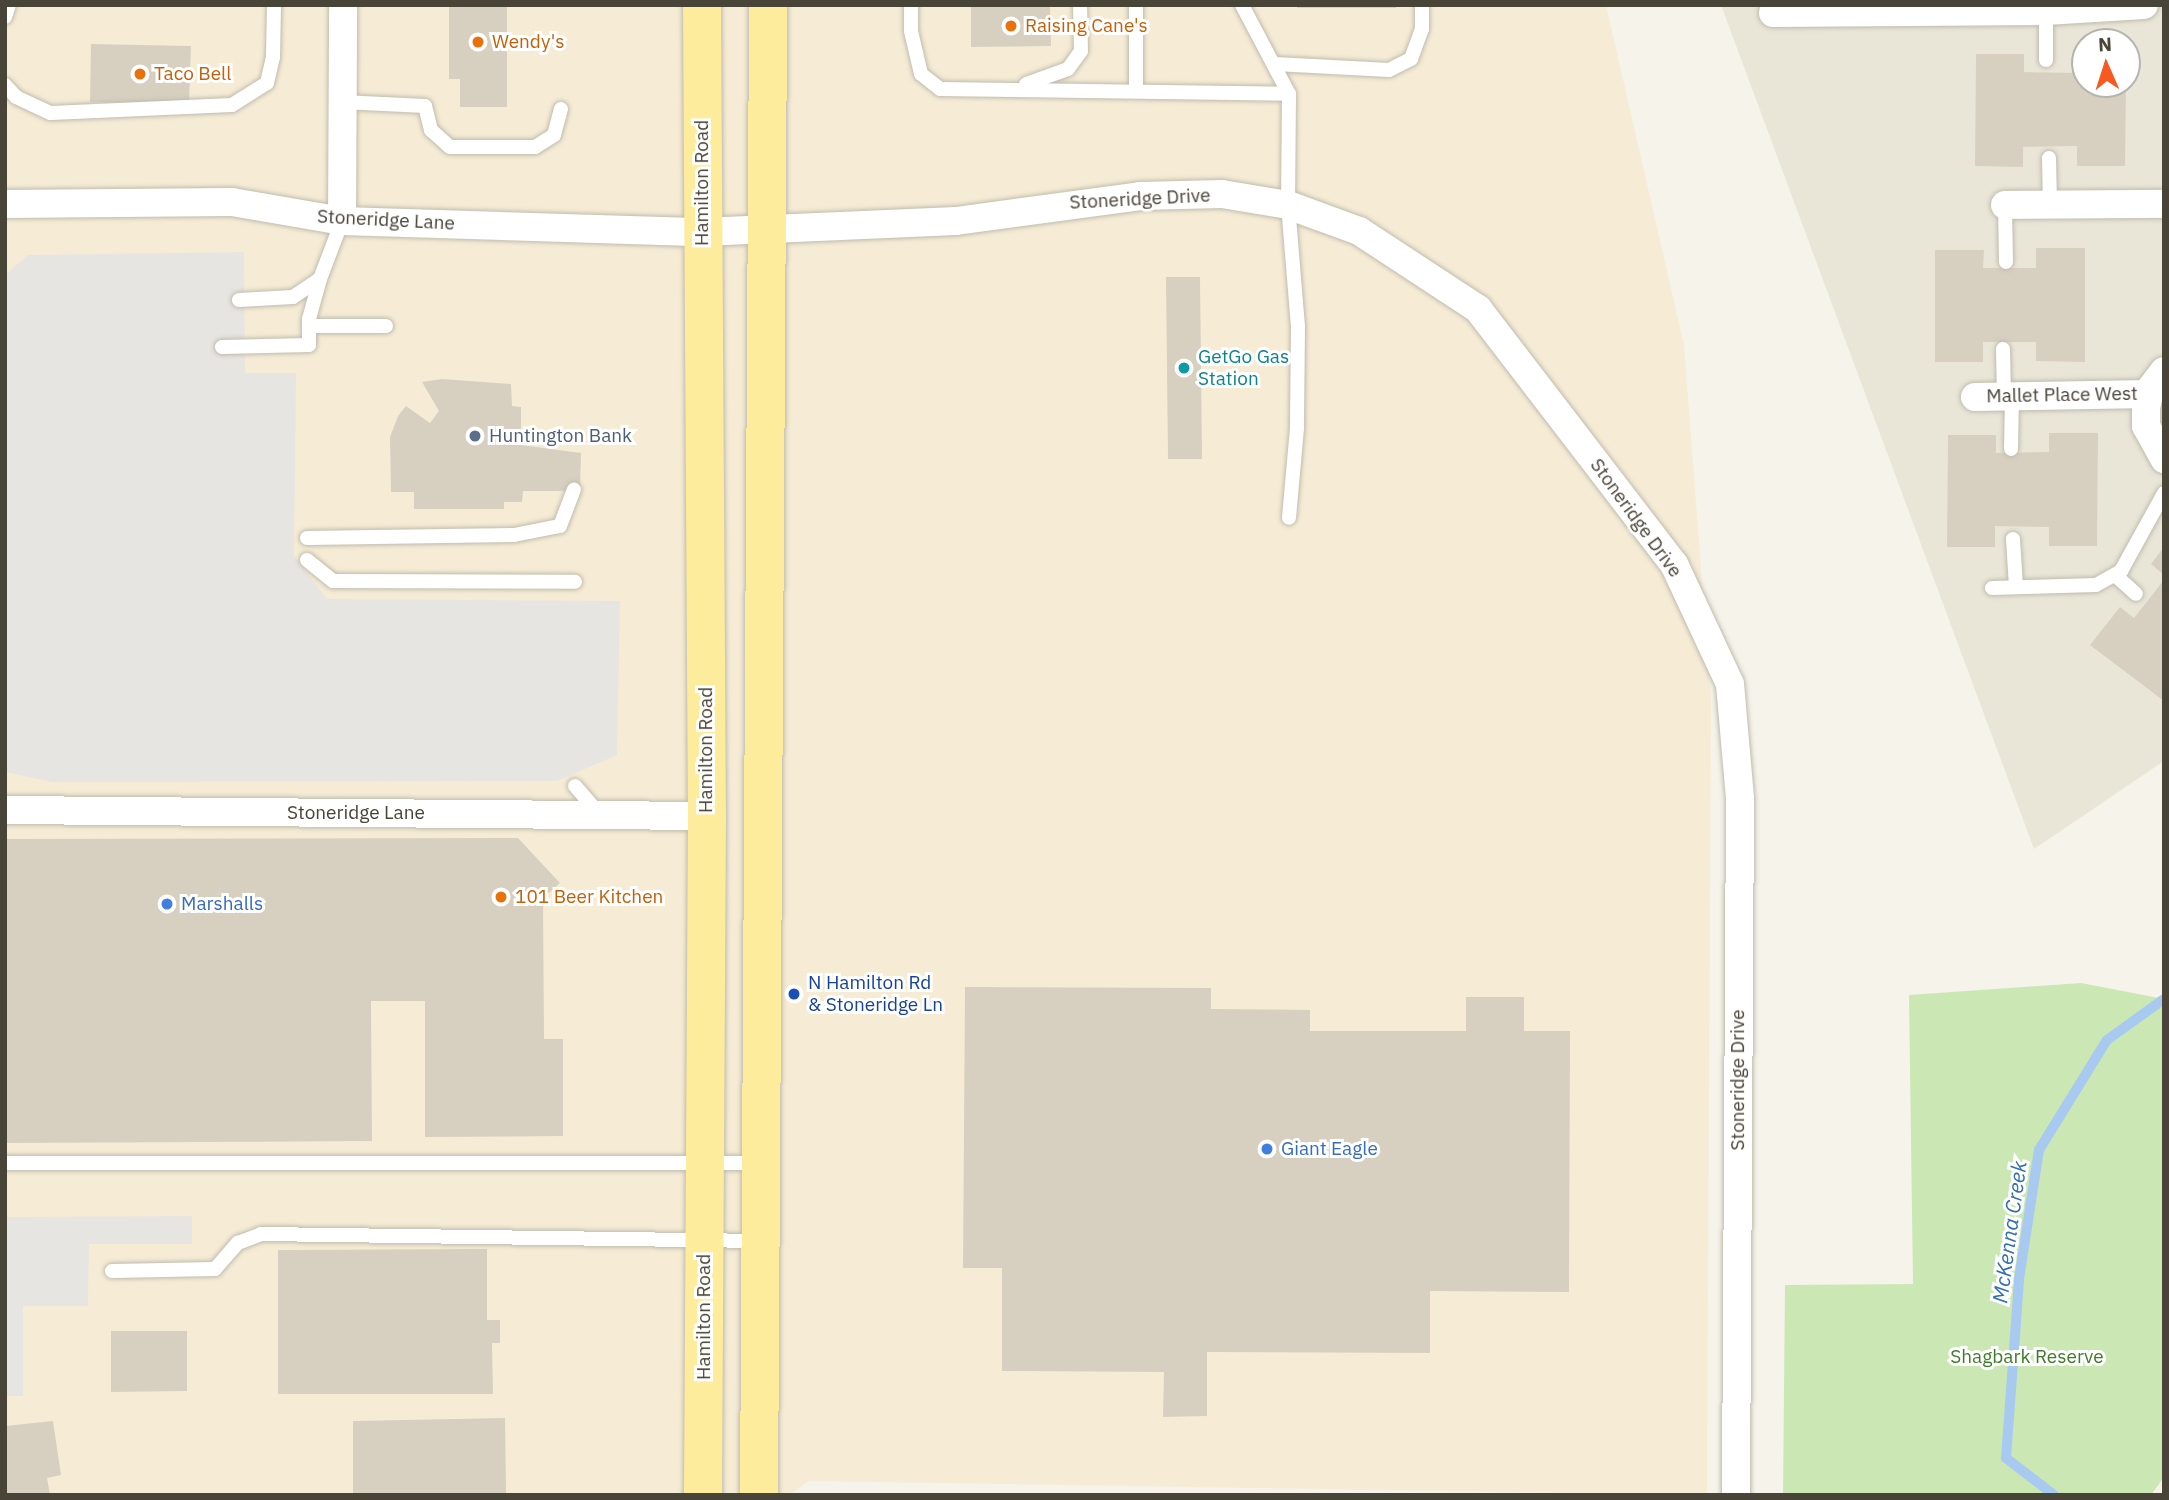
<!DOCTYPE html>
<style>
body{margin:0}
#map{position:relative;width:2169px;height:1500px;overflow:hidden;background:#f5f3ea;font-family:"IBM Plex Sans",sans-serif}
div>[style]{position:absolute}
[style*='--x']{left:calc(var(--x)*1px);top:calc(var(--y)*1px);width:calc(var(--w)*1px);rotate:calc(var(--a)*1deg)}
.residential>*{inset:0;background:#e9e6d8}
.commercial>*{inset:0;background:#f6ecd6}
.green>*{inset:0;background:#cbe8b4}
.parking>*{inset:0;background:#e7e5e2}
.stream>*{height:10px;margin:-5px;padding:0 5px;transform-origin:5px;border-radius:5px;background:#a8caf0}
.building>*{inset:0;background:#d7d0c0}
.roads{filter:drop-shadow(0 0 2px #c0bcad) drop-shadow(0 0 2px #c0bcad)}
.lane>*{height:14px;margin:-7px;padding:0 7px;transform-origin:7px;border-radius:7px;background:#fff}
.street>*{height:28px;margin:-14px;padding:0 14px;transform-origin:14px;border-radius:14px;background:#fff}
.primary>*{height:38px;margin:-19px;padding:0 19px;transform-origin:19px;border-radius:19px;background:#fdec9b}
.dots>*{width:19px;height:19px;translate:-50% -50%;box-sizing:border-box;border:4px solid #fff;border-radius:50%}
span{translate:-50% -50%;white-space:nowrap;text-align:center;line-height:1.15;-webkit-text-stroke:6px #fff;paint-order:stroke}
.food-label{font-size:19px;color:#c56008}
.left{translate:0 -50%;text-align:left}
.street-label{font-size:19px;color:#494438}
.culture-label{font-size:19px;color:#0d838f}
.service-label{font-size:19px;color:#4e5e75}
.shop-label{font-size:19px;color:#366cbe}
.transit-label{font-size:19px;color:#164399}
.park-label{font-size:19px;color:#407b2b}
.water-label{font-size:21px;color:#316eb5;font-style:italic}
.frame{position:absolute;inset:0;border:7px solid #494438;pointer-events:none}
.north{position:absolute;left:2071px;top:28px;width:70px;height:70px;box-sizing:border-box;background:#fff;border:2px solid #b6b4af;border-radius:50%;rotate:357deg;font-size:19px;font-weight:700;line-height:28px;text-align:center;color:#494438}
.north::after{content:'';display:block;margin:auto;width:24px;height:32px;background:#f7591f;clip-path:polygon(50% 0,100% 100%,50% 72%,0 100%)}
</style>
<div id="map">
<div class="residential">
<div style="clip-path:polygon(evenodd,1721px 5px,2164px 5px,2164px 761px,2034px 849px,1721px 5px,2085px 42px,2127px 42px,2127px 84px,2085px 84px,2085px 42px)"></div>
</div>
<div class="commercial">
<div style="clip-path:polygon(5px 5px,1606px 5px,1684px 345px,1711px 700px,1707px 1495px,809px 1481px,789px 1495px,5px 1495px)"></div>
</div>
<div class="green">
<div style="clip-path:polygon(2081px 983px,2164px 999px,2164px 1477px,2151px 1495px,1783px 1495px,1785px 1285px,1913px 1284px,1909px 995px)"></div>
</div>
<div class="parking">
<div style="clip-path:polygon(244px 252px,245px 373px,296px 373px,294px 556px,327px 599px,620px 601px,617px 755px,557px 781px,52px 782px,5px 772px,5px 275px,28px 255px)"></div>
<div style="clip-path:polygon(192px 1216px,192px 1244px,89px 1244px,88px 1306px,23px 1306px,23px 1396px,5px 1396px,5px 1217px)"></div>
</div>
<div class="stream">
<div style="--x:2054;--y:1495;--w:61;--a:-142.4"></div>
<div style="--x:2006;--y:1458;--w:179;--a:-85.8"></div>
<div style="--x:2019;--y:1279;--w:131;--a:-81.2"></div>
<div style="--x:2039;--y:1150;--w:129;--a:-58.3"></div>
<div style="--x:2107;--y:1040;--w:70;--a:-35.7"></div>
</div>
<div class="building">
<div style="clip-path:polygon(449px 5px,507px 5px,507px 107px,460px 107px,460px 79px,449px 79px)"></div>
<div style="clip-path:polygon(971px 5px,1050px 5px,1051px 46px,971px 47px)"></div>
<div style="clip-path:polygon(1297px 5px,1396px 5px,1396px 8px,1297px 8px)"></div>
<div style="clip-path:polygon(91px 44px,191px 46px,189px 104px,90px 102px)"></div>
<div style="clip-path:polygon(2077px 53px,2085px 53px,2085px 84px,2126px 84px,2125px 166px,2077px 166px,2077px 146px,2023px 147px,2023px 167px,1975px 166px,1976px 54px,2024px 54px,2024px 72px,2077px 73px)"></div>
<div style="clip-path:polygon(2036px 248px,2085px 248px,2085px 362px,2036px 361px,2036px 342px,1983px 342px,1983px 362px,1935px 362px,1935px 250px,1984px 250px,1983px 268px,2036px 268px)"></div>
<div style="clip-path:polygon(1166px 277px,1200px 277px,1202px 459px,1168px 459px)"></div>
<div style="clip-path:polygon(442px 379px,511px 384px,512px 406px,521px 407px,521px 445px,581px 453px,580px 491px,523px 491px,522px 502px,504px 502px,504px 509px,414px 509px,414px 492px,391px 492px,390px 437px,398px 416px,406px 406px,430px 423px,439px 411px,422px 382px)"></div>
<div style="clip-path:polygon(2049px 433px,2098px 433px,2097px 546px,2049px 546px,2049px 527px,1995px 526px,1995px 547px,1947px 547px,1948px 435px,1996px 435px,1996px 453px,2049px 452px)"></div>
<div style="clip-path:polygon(2164px 547px,2164px 575px,2151px 564px)"></div>
<div style="clip-path:polygon(2164px 580px,2164px 701px,2090px 645px,2120px 607px,2134px 618px)"></div>
<div style="clip-path:polygon(518px 838px,560px 883px,543px 898px,544px 1039px,563px 1039px,563px 1136px,425px 1137px,425px 1001px,371px 1001px,372px 1141px,5px 1143px,5px 839px)"></div>
<div style="clip-path:polygon(965px 987px,1211px 988px,1211px 1009px,1310px 1010px,1310px 1031px,1466px 1031px,1466px 997px,1524px 997px,1524px 1031px,1570px 1031px,1569px 1292px,1430px 1291px,1430px 1353px,1207px 1352px,1207px 1416px,1163px 1417px,1164px 1372px,1002px 1371px,1002px 1268px,963px 1268px)"></div>
<div style="clip-path:polygon(487px 1249px,487px 1320px,500px 1320px,500px 1343px,492px 1343px,493px 1394px,278px 1394px,278px 1250px)"></div>
<div style="clip-path:polygon(111px 1331px,187px 1331px,187px 1391px,111px 1392px)"></div>
<div style="clip-path:polygon(505px 1418px,506px 1493px,353px 1495px,353px 1421px)"></div>
<div style="clip-path:polygon(53px 1421px,61px 1475px,47px 1478px,50px 1495px,5px 1495px,5px 1426px)"></div>
</div>
<div class="roads">
<div class="lane">
<div style="--x:911;--y:5;--w:26;--a:90"></div>
<div style="--x:911;--y:31;--w:44;--a:76.9"></div>
<div style="--x:921;--y:74;--w:24;--a:38"></div>
<div style="--x:940;--y:89;--w:349;--a:0.8"></div>
<div style="--x:1136;--y:5;--w:86;--a:90"></div>
<div style="--x:1242;--y:5;--w:101;--a:62.2"></div>
<div style="--x:1289;--y:94;--w:111;--a:90.5"></div>
<div style="--x:1288;--y:205;--w:121;--a:85.3"></div>
<div style="--x:1298;--y:326;--w:102;--a:90.6"></div>
<div style="--x:1297;--y:428;--w:90;--a:95.1"></div>
<div style="--x:2046;--y:11;--w:49;--a:90"></div>
<div style="--x:5;--y:17;--w:13;--a:-72"></div>
<div style="--x:1275;--y:64;--w:114;--a:3"></div>
<div style="--x:1389;--y:70;--w:25;--a:-27"></div>
<div style="--x:1411;--y:59;--w:32;--a:-70"></div>
<div style="--x:1422;--y:29;--w:24;--a:-90"></div>
<div style="--x:1026;--y:84;--w:45;--a:-19.7"></div>
<div style="--x:1068;--y:69;--w:22;--a:-54"></div>
<div style="--x:1081;--y:51;--w:46;--a:-91.2"></div>
<div style="--x:5;--y:85;--w:16;--a:47"></div>
<div style="--x:16;--y:97;--w:38;--a:25"></div>
<div style="--x:51;--y:113;--w:181;--a:-2.5"></div>
<div style="--x:232;--y:105;--w:41;--a:-32.2"></div>
<div style="--x:267;--y:83;--w:27;--a:-77"></div>
<div style="--x:273;--y:57;--w:52;--a:-88.9"></div>
<div style="--x:342;--y:102;--w:83;--a:2.8"></div>
<div style="--x:425;--y:106;--w:25;--a:76"></div>
<div style="--x:431;--y:130;--w:25;--a:42"></div>
<div style="--x:450;--y:147;--w:85;--a:0"></div>
<div style="--x:535;--y:147;--w:22;--a:-32"></div>
<div style="--x:554;--y:135;--w:27;--a:-75"></div>
<div style="--x:2049;--y:158;--w:47;--a:88.8"></div>
<div style="--x:2005;--y:205;--w:57;--a:89"></div>
<div style="--x:239;--y:300;--w:54;--a:-3.2"></div>
<div style="--x:293;--y:297;--w:32;--a:-34"></div>
<div style="--x:320;--y:279;--w:62;--a:-69.2"></div>
<div style="--x:309;--y:326;--w:77;--a:0"></div>
<div style="--x:222;--y:347;--w:87;--a:-1.3"></div>
<div style="--x:309;--y:345;--w:26;--a:-90"></div>
<div style="--x:309;--y:319;--w:41;--a:-74.6"></div>
<div style="--x:2003;--y:349;--w:48;--a:88.8"></div>
<div style="--x:2011;--y:449;--w:52;--a:-88.9"></div>
<div style="--x:307;--y:538;--w:207;--a:-0.8"></div>
<div style="--x:514;--y:535;--w:47;--a:-11.1"></div>
<div style="--x:560;--y:526;--w:39;--a:-69"></div>
<div style="--x:2013;--y:539;--w:48;--a:86.4"></div>
<div style="--x:307;--y:560;--w:33;--a:39"></div>
<div style="--x:333;--y:581;--w:242;--a:0.2"></div>
<div style="--x:2115;--y:575;--w:28;--a:42"></div>
<div style="--x:1992;--y:588;--w:104;--a:-1.7"></div>
<div style="--x:2096;--y:585;--w:29;--a:-29"></div>
<div style="--x:2121;--y:571;--w:89;--a:-61.1"></div>
<div style="--x:575;--y:786;--w:37;--a:49"></div>
<div style="--x:5;--y:1163;--w:755;--a:0"></div>
<div style="--x:112;--y:1271;--w:103;--a:-1.1"></div>
<div style="--x:215;--y:1269;--w:35;--a:-49"></div>
<div style="--x:238;--y:1243;--w:25;--a:-21"></div>
<div style="--x:261;--y:1234;--w:499;--a:0.8"></div>
</div>
<div class="street">
<div style="--x:1773;--y:13;--w:273;--a:-0.4"></div>
<div style="--x:2046;--y:11;--w:98;--a:-3.5"></div>
<div style="--x:5;--y:204;--w:227;--a:-0.5"></div>
<div style="--x:232;--y:202;--w:112;--a:9.8"></div>
<div style="--x:342;--y:221;--w:360;--a:1.8"></div>
<div style="--x:702;--y:232;--w:254;--a:-2.5"></div>
<div style="--x:956;--y:221;--w:186;--a:-7.7"></div>
<div style="--x:1140;--y:196;--w:82;--a:-1.4"></div>
<div style="--x:1222;--y:194;--w:67;--a:9.5"></div>
<div style="--x:1288;--y:205;--w:76;--a:20.1"></div>
<div style="--x:1359;--y:231;--w:142;--a:33.2"></div>
<div style="--x:1478;--y:309;--w:322;--a:52.5"></div>
<div style="--x:1674;--y:564;--w:132;--a:65"></div>
<div style="--x:1730;--y:684;--w:115;--a:85"></div>
<div style="--x:1740;--y:799;--w:696;--a:90.33"></div>
<div style="--x:2005;--y:205;--w:159;--a:-0.4"></div>
<div style="--x:342;--y:221;--w:216;--a:-89.7"></div>
<div style="--x:2164;--y:371;--w:21;--a:127"></div>
<div style="--x:2151;--y:388;--w:20;--a:105"></div>
<div style="--x:2146;--y:407;--w:19;--a:90"></div>
<div style="--x:2146;--y:426;--w:38;--a:61"></div>
<div style="--x:1975;--y:397;--w:174;--a:-1"></div>
<div style="--x:5;--y:810;--w:702;--a:0.49"></div>
</div>
<div class="primary">
<div style="--x:702;--y:5;--w:811;--a:89.65"></div>
<div style="--x:707;--y:816;--w:679;--a:90.34"></div>
<div style="--x:759;--y:1495;--w:1490;--a:-89.65"></div>
</div>
</div>
<div class="dots">
<div style="left:1011px;top:26px;background:#e8710a"></div>
<div style="left:478px;top:42px;background:#e8710a"></div>
<div style="left:140px;top:74px;background:#e8710a"></div>
<div style="left:1184px;top:368px;background:#0f9aa8"></div>
<div style="left:475px;top:436px;background:#5c6f8a"></div>
<div style="left:501px;top:897px;background:#e8710a"></div>
<div style="left:167px;top:904px;background:#3f7fe0"></div>
<div style="left:794px;top:994px;background:#1a4fb4"></div>
<div style="left:1267px;top:1149px;background:#3f7fe0"></div>
</div>
<div class="food-label">
<span class="left" style="left:1025px;top:26px">Raising Cane's</span>
<span class="left" style="left:492px;top:42px">Wendy's</span>
<span class="left" style="left:154px;top:74px">Taco Bell</span>
<span class="left" style="left:515px;top:897px">101 Beer Kitchen</span>
</div>
<div class="street-label">
<span style="left:702px;top:183px;rotate:-90deg">Hamilton Road</span>
<span style="left:1140px;top:199px;rotate:-3deg">Stoneridge Drive</span>
<span style="left:386px;top:220px;rotate:3deg">Stoneridge Lane</span>
<span style="left:2062px;top:395px;rotate:-1deg">Mallet Place West</span>
<span style="left:1636px;top:518px;rotate:54deg">Stoneridge Drive</span>
<span style="left:706px;top:750px;rotate:-90deg">Hamilton Road</span>
<span style="left:356px;top:813px">Stoneridge Lane</span>
<span style="left:1738px;top:1080px;rotate:-90deg">Stoneridge Drive</span>
<span style="left:704px;top:1317px;rotate:-90deg">Hamilton Road</span>
</div>
<div class="culture-label">
<span class="left" style="left:1198px;top:368px">GetGo Gas<br>Station</span>
</div>
<div class="service-label">
<span class="left" style="left:489px;top:436px">Huntington Bank</span>
</div>
<div class="shop-label">
<span class="left" style="left:181px;top:904px">Marshalls</span>
<span class="left" style="left:1281px;top:1149px">Giant Eagle</span>
</div>
<div class="transit-label">
<span class="left" style="left:808px;top:994px">N Hamilton Rd<br>&amp; Stoneridge Ln</span>
</div>
<div class="park-label">
<span style="left:2027px;top:1357px">Shagbark Reserve</span>
</div>
<div class="water-label">
<span style="left:2009px;top:1232px;rotate:-82deg">McKenna Creek</span>
</div>
<div class="frame"></div>
<div class="north">N</div>
</div>
